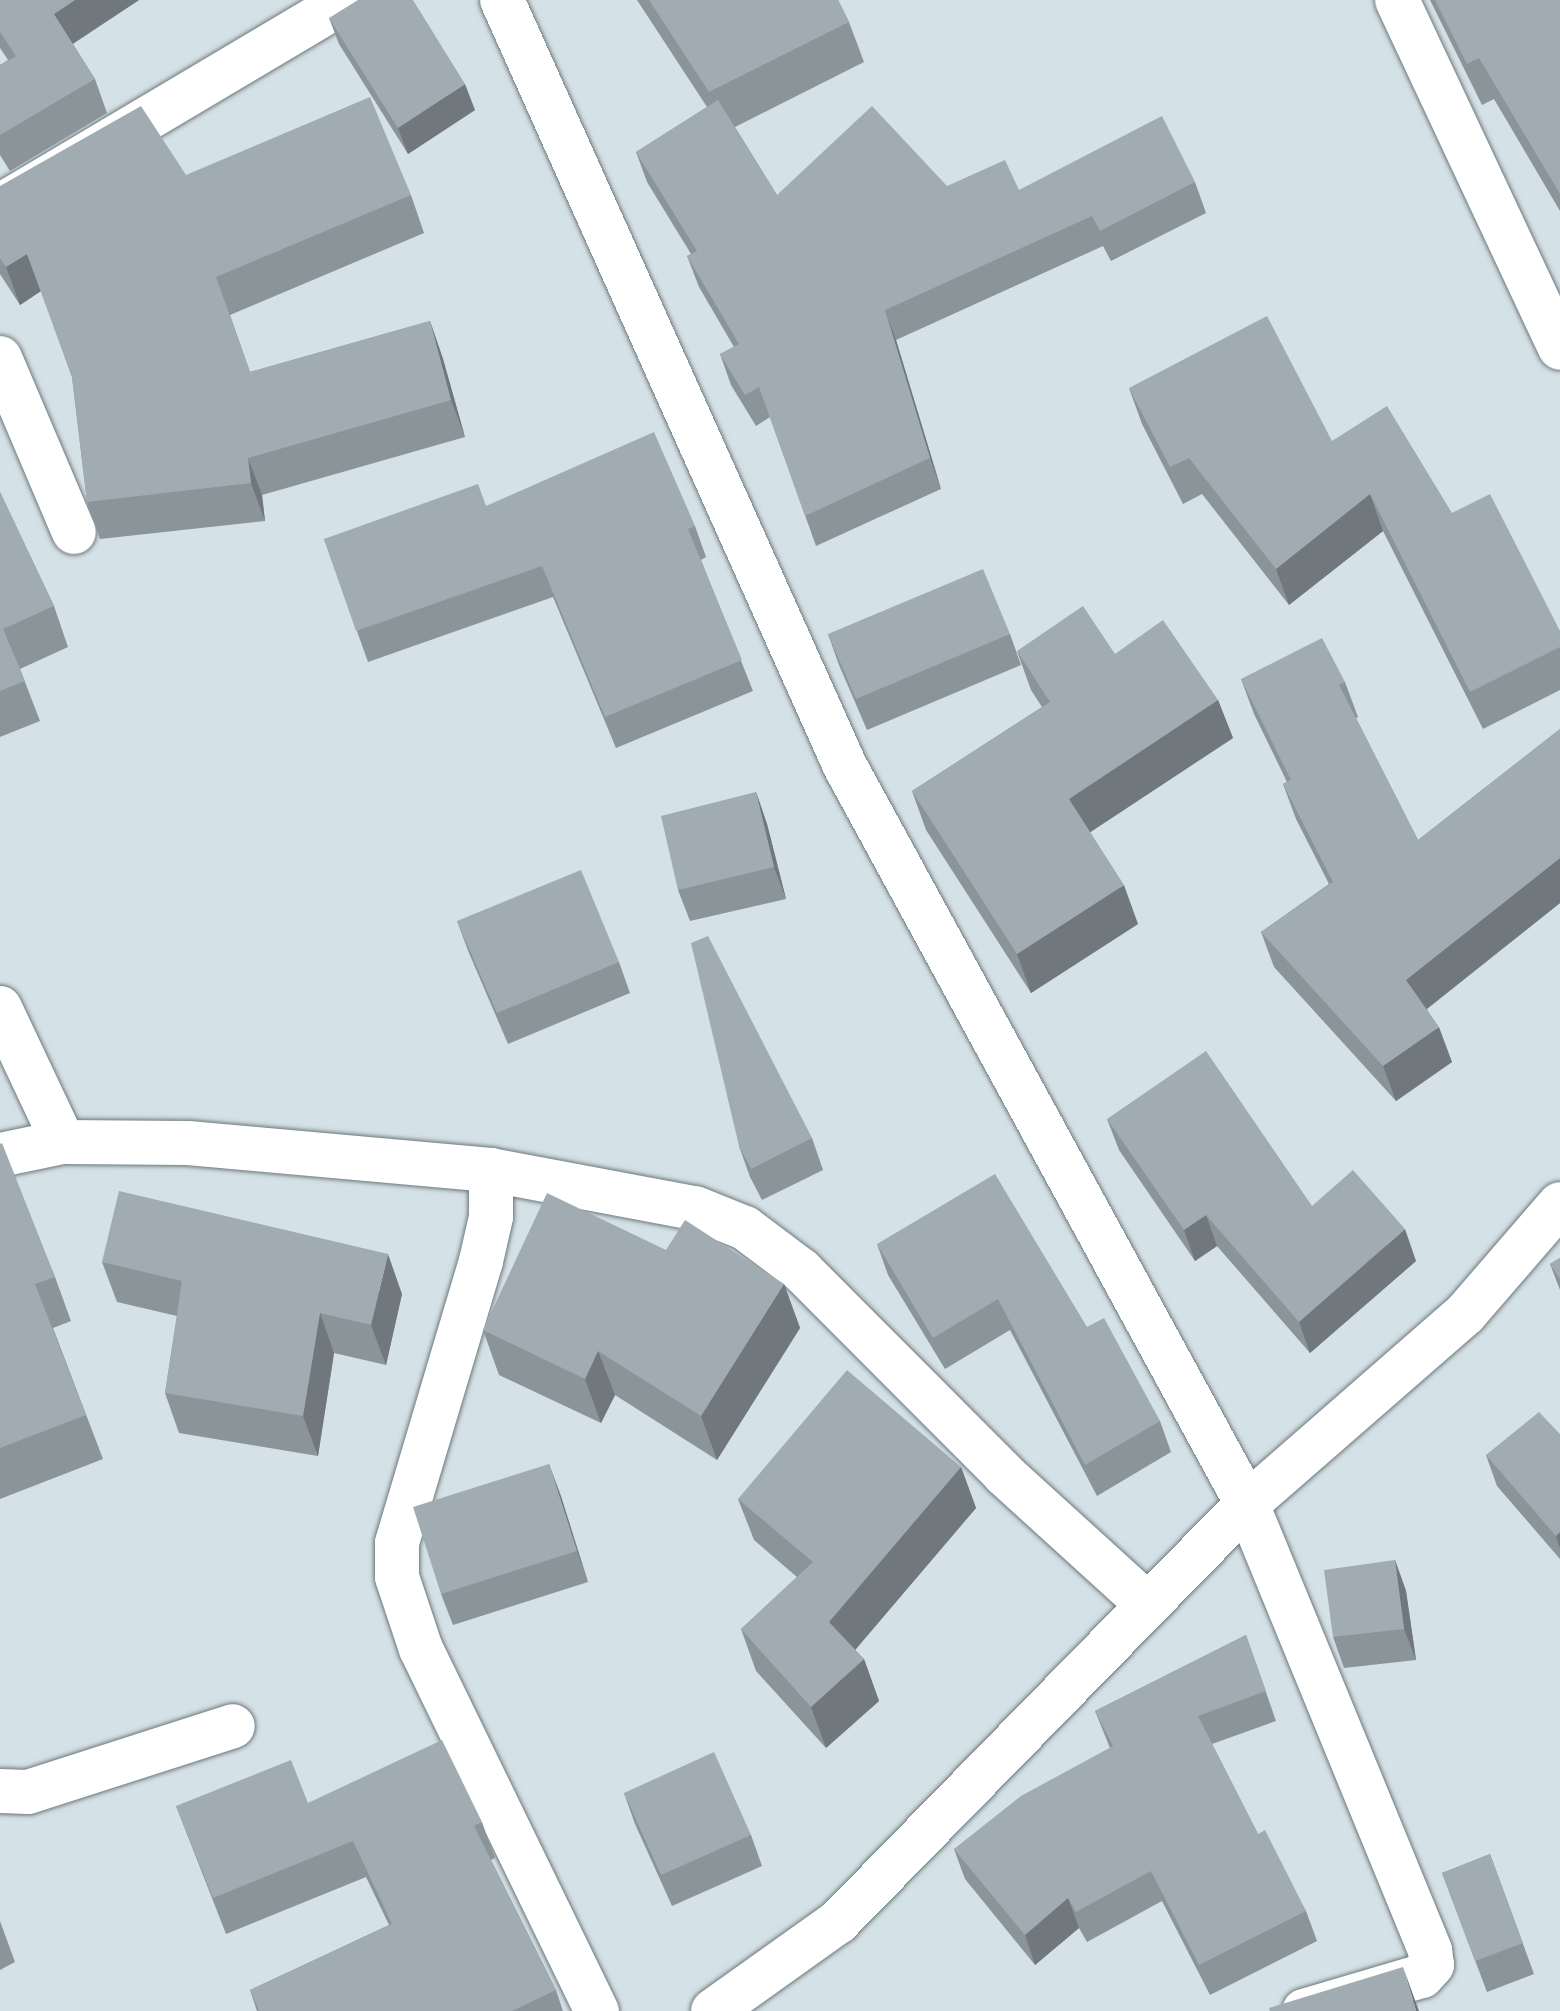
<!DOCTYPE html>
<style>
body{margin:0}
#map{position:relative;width:1560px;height:2011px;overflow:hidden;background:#d4e1e6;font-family:Quicksand,sans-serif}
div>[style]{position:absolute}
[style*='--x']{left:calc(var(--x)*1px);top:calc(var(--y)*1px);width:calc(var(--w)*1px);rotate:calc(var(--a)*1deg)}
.roads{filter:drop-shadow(0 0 2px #6d787d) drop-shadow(0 0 2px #6d787d)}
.minor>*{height:44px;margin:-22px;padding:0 22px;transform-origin:22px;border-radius:22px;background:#fff}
.wall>*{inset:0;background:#8a9499}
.shaded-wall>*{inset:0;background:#70787d}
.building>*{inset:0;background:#a0acb2}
span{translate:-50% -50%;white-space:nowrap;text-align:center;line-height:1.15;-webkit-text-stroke:6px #e1eef4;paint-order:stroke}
</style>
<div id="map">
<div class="roads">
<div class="minor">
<div style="--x:502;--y:0;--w:839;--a:65.88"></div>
<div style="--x:845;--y:766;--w:840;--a:61.42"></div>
<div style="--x:1247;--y:1504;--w:483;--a:67.7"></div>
<div style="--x:1430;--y:1951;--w:14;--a:82"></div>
<div style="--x:1432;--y:1965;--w:15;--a:132"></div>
<div style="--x:1422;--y:1976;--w:123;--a:163.5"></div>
<div style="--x:1397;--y:0;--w:384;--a:64.9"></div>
<div style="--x:0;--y:206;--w:404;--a:-30.7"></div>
<div style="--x:0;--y:358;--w:189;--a:67"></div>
<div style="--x:0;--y:1008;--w:148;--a:64.8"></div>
<div style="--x:0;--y:1155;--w:64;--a:-11.7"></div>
<div style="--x:63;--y:1142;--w:125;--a:0.5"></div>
<div style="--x:188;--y:1143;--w:304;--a:5.1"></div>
<div style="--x:491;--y:1170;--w:47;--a:90"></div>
<div style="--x:491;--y:1217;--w:45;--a:102.8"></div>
<div style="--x:481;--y:1261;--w:294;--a:106.6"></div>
<div style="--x:397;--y:1543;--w:34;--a:90"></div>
<div style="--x:397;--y:1577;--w:76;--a:71.6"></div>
<div style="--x:421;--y:1649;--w:403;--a:64.1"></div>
<div style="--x:491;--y:1170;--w:208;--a:10.6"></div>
<div style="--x:695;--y:1208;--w:54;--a:21.8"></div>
<div style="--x:745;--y:1228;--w:70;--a:36.9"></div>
<div style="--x:801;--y:1270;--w:288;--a:45.1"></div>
<div style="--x:1004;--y:1474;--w:192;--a:42.3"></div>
<div style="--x:0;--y:1791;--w:28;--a:2"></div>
<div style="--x:28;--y:1792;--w:215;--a:-17.8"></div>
<div style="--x:713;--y:2011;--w:153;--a:-35.5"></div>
<div style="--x:838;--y:1922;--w:585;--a:-45.62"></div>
<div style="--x:1247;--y:1504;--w:289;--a:-41.1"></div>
<div style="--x:1465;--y:1314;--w:145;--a:-49.2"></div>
</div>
</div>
<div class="wall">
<div style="clip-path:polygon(0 0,139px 0,73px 44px,95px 79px,107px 113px,10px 171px,0 155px,0 65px,8px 60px,0 48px)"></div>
<div style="clip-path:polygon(637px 0,838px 0,849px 22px,864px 62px,735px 127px,777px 195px,947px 186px,1019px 190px,1195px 182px,1206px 213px,1111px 261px,1103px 246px,896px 340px,941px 489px,816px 546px,770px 417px,756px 426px,731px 385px,720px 354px,734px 347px,699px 287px,687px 256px,691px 254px,647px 182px,636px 152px,707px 107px)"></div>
<div style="clip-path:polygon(1430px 0,1560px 0,1560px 211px,1494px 99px,1482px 105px)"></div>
<div style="clip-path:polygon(329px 18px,475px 110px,408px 154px,339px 44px)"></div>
<div style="clip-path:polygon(186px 175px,411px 195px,424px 233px,230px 315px,250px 372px,430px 321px,443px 359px,465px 437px,262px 495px,265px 521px,100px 539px,87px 502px,72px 377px,41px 291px,20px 305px,0 274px,0 186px)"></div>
<div style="clip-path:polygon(1129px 388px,1332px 441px,1452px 513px,1560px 631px,1560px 690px,1483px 729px,1383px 531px,1289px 605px,1202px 494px,1183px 504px,1142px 424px)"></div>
<div style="clip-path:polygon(0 492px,54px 606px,68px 647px,20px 669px,40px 721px,0 737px)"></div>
<div style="clip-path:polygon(486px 506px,695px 526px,706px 557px,701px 560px,753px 691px,616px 748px,553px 597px,368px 662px,324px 539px)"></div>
<div style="clip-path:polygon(828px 634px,1010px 634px,1021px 665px,867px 730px,839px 665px)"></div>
<div style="clip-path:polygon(1017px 651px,1115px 654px,1218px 700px,1233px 738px,1090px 832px,1138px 924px,1031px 993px,926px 830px,912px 791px,1042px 707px,1031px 690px)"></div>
<div style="clip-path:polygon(1241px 679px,1345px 682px,1358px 717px,1356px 718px,1418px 840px,1560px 729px,1560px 903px,1427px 1009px,1452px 1062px,1396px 1101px,1274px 967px,1261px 932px,1329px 884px,1296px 819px,1283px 784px,1287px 782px,1254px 714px)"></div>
<div style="clip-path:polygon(756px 792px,767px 824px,786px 899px,690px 921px,678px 890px)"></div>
<div style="clip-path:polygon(457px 921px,619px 962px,630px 993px,508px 1044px,469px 953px)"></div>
<div style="clip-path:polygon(1107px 1119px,1312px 1206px,1416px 1261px,1310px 1353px,1217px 1246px,1195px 1261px,1119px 1150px)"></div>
<div style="clip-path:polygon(812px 1138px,823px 1170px,762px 1200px,750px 1177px,739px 1146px)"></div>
<div style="clip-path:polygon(0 1144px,55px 1277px,71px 1321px,53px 1328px,103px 1459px,0 1499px)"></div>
<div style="clip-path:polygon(877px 1244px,1087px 1327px,1160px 1421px,1171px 1452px,1097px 1496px,1010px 1330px,945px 1369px,888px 1275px)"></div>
<div style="clip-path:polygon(666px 1250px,784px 1284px,800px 1328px,717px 1460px,615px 1395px,601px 1423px,499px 1375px,483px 1330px)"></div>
<div style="clip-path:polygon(1560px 1258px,1560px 1290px,1550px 1264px)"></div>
<div style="clip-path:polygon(102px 1262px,402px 1294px,386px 1365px,334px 1353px,318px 1456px,179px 1433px,165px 1393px,177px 1316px,117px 1302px)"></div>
<div style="clip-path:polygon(1560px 1434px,1560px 1559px,1497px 1486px,1486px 1455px)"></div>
<div style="clip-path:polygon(549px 1464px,588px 1582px,453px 1625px,441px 1594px)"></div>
<div style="clip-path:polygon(961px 1467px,976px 1508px,855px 1650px,864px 1659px,879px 1701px,826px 1748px,756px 1671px,741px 1629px,797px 1577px,754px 1540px,738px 1499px)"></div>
<div style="clip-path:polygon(1395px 1560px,1406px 1591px,1416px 1660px,1344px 1668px,1333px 1637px)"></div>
<div style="clip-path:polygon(1246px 1635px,1276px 1721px,1212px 1744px,1258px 1834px,1306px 1911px,1317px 1941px,1210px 1995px,1162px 1901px,1087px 1942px,1079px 1928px,1035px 1965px,965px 1879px,954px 1849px,1110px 1748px,1095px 1711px)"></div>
<div style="clip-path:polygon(624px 1793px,751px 1835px,762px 1866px,672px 1906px,635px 1824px)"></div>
<div style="clip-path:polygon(308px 1803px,482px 1822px,495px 1858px,491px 1860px,556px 1990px,563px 2011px,257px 2011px,250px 1990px,389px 1925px,366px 1877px,226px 1934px,176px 1806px)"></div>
<div style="clip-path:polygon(1490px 1854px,1534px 1974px,1487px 1992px,1442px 1873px)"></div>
<div style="clip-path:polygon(0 1921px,15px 1962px,0 1970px)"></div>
</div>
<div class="shaded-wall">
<div style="clip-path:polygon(75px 0,139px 0,66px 48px,54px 14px)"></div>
<div style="clip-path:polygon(465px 84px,475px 110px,408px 154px,398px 128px)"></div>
<div style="clip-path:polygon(27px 254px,41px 291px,20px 305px,6px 267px)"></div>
<div style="clip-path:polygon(885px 310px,896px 340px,941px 489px,930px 458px)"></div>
<div style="clip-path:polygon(430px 321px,443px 359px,465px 437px,451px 400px)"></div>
<div style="clip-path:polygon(248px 458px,262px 495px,265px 521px,251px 483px)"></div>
<div style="clip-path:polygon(1370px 494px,1383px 531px,1289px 605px,1276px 569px)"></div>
<div style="clip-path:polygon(1218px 700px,1233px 738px,1083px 837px,1069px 799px)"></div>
<div style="clip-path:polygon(756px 792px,767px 824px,786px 899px,774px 867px)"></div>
<div style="clip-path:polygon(1560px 858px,1560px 903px,1419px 1015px,1406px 980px)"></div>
<div style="clip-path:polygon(1124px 885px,1138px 924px,1031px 993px,1017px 954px)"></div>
<div style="clip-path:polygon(1439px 1027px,1452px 1062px,1396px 1101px,1383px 1066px)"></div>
<div style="clip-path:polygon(1206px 1215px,1217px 1246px,1195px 1261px,1184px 1230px)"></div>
<div style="clip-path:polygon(1405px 1229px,1416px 1261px,1310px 1353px,1299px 1322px)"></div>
<div style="clip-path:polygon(388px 1254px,402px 1294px,386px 1365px,371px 1325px)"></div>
<div style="clip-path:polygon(784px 1284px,800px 1328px,717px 1460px,701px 1416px)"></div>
<div style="clip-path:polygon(320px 1313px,334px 1353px,318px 1456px,303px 1416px)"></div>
<div style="clip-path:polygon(598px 1351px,615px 1395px,601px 1423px,585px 1379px)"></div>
<div style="clip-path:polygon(549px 1464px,561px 1496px,588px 1582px,577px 1551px)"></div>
<div style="clip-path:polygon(961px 1467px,976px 1508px,844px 1663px,829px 1622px)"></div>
<div style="clip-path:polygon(1560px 1532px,1560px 1548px,1556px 1536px)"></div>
<div style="clip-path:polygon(1395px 1560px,1406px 1591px,1416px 1660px,1404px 1629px)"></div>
<div style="clip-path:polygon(864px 1659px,879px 1701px,826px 1748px,811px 1707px)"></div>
<div style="clip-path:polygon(1068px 1898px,1079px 1928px,1035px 1965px,1025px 1935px)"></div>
<div style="clip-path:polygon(1403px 1967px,1419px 2011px,1416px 2011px)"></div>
</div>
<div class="building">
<div style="clip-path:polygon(0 0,75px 0,54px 14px,95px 79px,0 135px,0 65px,16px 56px,0 32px)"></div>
<div style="clip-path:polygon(358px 0,413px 0,465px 84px,398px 128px,329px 18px)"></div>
<div style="clip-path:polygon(649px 0,838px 0,849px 22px,709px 92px)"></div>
<div style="clip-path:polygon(1435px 0,1560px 0,1560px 194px,1479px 58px,1467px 64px)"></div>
<div style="clip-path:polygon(370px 97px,411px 195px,216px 277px,250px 372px,430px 321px,451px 400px,248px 458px,251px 483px,87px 502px,72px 377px,27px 254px,6px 267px,0 258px,0 186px,141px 106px,186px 175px)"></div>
<div style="clip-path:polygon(718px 100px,777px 195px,872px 106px,947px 186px,1005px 160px,1019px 190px,1162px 116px,1195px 182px,1100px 231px,1092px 216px,885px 310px,930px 458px,805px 516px,759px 387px,745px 395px,720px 354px,739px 344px,687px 256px,697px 251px,636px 152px)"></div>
<div style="clip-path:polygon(1267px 316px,1332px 441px,1387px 406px,1452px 513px,1490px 494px,1560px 631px,1560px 647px,1470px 692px,1370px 494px,1276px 569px,1189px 458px,1170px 467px,1129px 388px)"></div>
<div style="clip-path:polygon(654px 432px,695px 526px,688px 529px,742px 660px,605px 717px,542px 566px,356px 631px,324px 539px,478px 484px,486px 506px)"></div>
<div style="clip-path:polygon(0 492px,54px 606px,3px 629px,25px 681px,0 691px)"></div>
<div style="clip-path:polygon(983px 569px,1010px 634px,856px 699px,828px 634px)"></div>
<div style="clip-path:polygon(1083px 606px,1115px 654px,1163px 620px,1218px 700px,1069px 799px,1124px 885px,1017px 954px,912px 791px,1050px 702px,1017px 651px)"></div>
<div style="clip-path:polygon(1322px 638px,1345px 682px,1339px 685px,1418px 840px,1560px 729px,1560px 858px,1406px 980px,1439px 1027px,1383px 1066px,1261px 932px,1333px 882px,1283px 784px,1291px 780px,1241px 679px)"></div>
<div style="clip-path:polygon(756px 792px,774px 867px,678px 890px,661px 816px)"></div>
<div style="clip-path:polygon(581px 870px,619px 962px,497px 1013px,457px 921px)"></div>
<div style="clip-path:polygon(708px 936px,812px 1138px,751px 1169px,739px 1146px,691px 943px)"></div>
<div style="clip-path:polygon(1206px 1051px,1312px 1206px,1353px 1170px,1405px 1229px,1299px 1322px,1206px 1215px,1184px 1230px,1107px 1119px)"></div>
<div style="clip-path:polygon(2px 1143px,55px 1277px,35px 1284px,86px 1415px,0 1448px,0 1144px)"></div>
<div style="clip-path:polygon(995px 1174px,1087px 1327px,1104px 1318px,1160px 1421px,1085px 1465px,998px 1299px,933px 1338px,877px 1244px)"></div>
<div style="clip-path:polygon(119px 1191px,388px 1254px,371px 1325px,320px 1313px,303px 1416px,165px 1393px,182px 1281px,102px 1262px)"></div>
<div style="clip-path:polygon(547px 1193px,666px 1250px,685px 1220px,784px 1284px,701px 1416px,598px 1351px,585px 1379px,483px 1330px)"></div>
<div style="clip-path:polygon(1560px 1258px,1560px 1279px,1550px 1264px)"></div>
<div style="clip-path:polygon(847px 1370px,961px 1467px,829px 1622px,864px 1659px,811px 1707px,741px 1629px,813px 1562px,738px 1499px)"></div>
<div style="clip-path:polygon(1539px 1412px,1560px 1434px,1560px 1532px,1556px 1536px,1486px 1455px)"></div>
<div style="clip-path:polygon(549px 1464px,577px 1551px,441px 1594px,413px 1507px)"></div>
<div style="clip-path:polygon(1395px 1560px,1404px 1629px,1333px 1637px,1324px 1570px)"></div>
<div style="clip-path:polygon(1246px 1635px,1266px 1691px,1198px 1716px,1258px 1834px,1265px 1830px,1306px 1911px,1199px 1965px,1151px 1871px,1076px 1912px,1068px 1898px,1025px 1935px,954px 1849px,1021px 1796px,1113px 1746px,1095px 1711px)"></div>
<div style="clip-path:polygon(442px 1740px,482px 1822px,474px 1826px,556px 1990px,512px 2011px,259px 2011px,250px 1990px,392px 1924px,353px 1841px,213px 1898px,176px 1806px,291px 1760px,308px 1803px)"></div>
<div style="clip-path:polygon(714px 1752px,751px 1835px,661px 1875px,624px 1793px)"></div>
<div style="clip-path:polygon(1490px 1854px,1523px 1943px,1475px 1961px,1442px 1873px)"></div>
<div style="clip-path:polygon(1403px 1967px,1416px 2011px,1270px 2011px,1269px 2008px)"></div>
</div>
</div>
